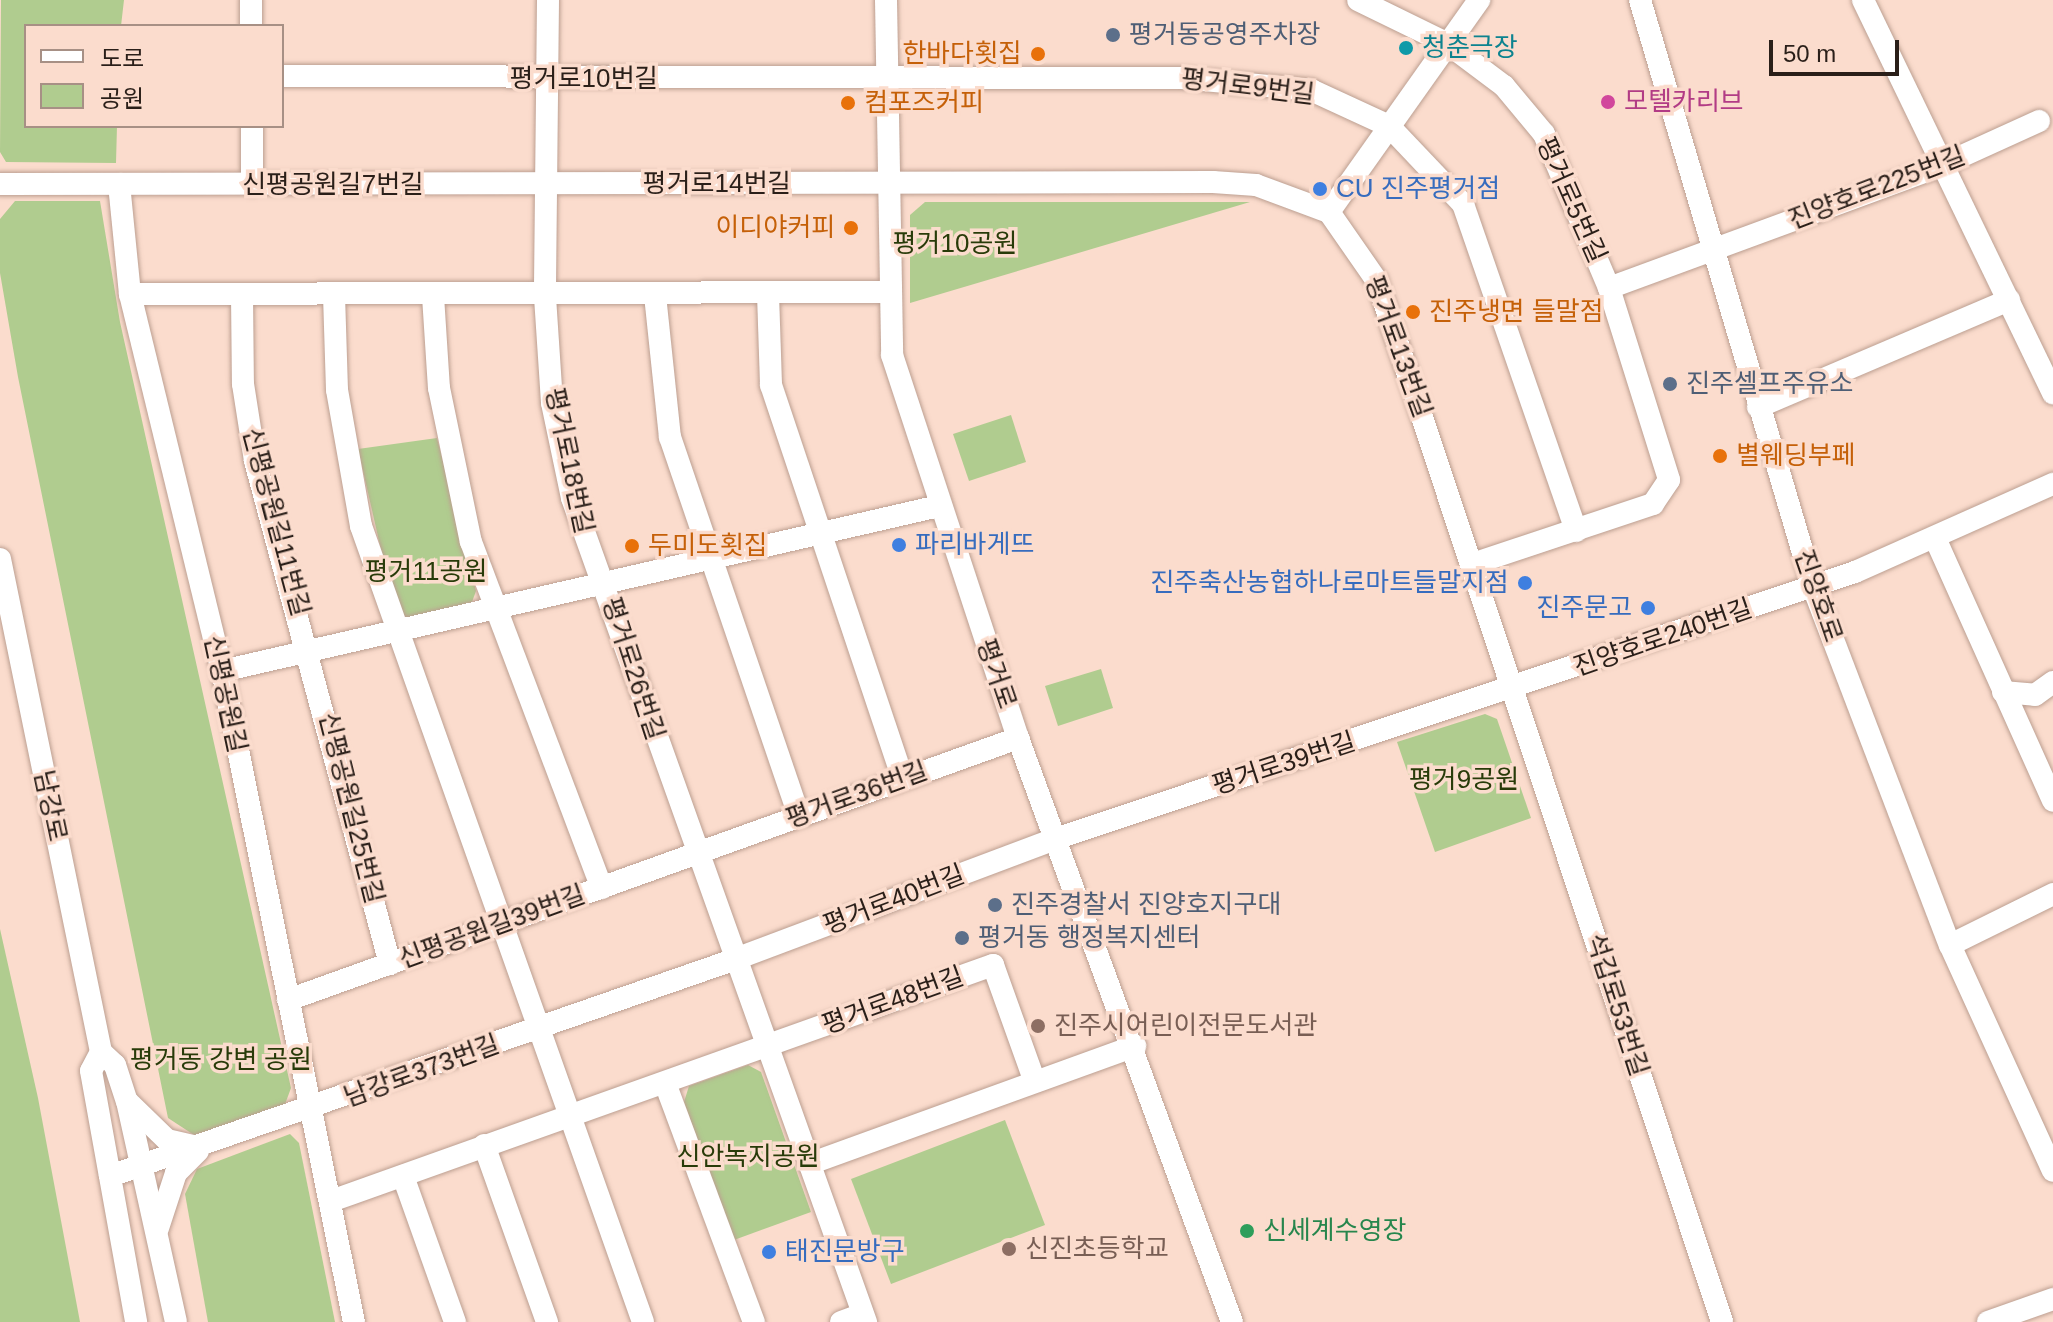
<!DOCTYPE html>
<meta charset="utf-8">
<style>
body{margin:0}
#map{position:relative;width:2053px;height:1322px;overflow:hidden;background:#fbdccd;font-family:Arial,"Noto Sans KR",sans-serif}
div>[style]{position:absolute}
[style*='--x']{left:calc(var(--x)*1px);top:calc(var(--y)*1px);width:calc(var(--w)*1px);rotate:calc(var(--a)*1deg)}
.green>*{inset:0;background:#b0cc8f}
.roads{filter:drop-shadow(0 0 2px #bc9f91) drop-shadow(0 0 2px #bc9f91)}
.minor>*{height:22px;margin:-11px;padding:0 11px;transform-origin:11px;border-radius:11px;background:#fff}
.dots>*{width:22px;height:22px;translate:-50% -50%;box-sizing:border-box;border:4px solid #fbdccd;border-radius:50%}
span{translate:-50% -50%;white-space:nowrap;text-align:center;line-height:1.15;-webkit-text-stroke:7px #fbdccd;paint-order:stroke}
.service-label{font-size:26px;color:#4e5e75}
.left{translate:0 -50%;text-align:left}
.culture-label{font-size:26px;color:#0d838f}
.food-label{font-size:26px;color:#c56008}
.right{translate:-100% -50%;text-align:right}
.street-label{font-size:26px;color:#2a1f19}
.hotel-label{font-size:26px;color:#b23c85}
.shop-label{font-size:26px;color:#366cbe}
.park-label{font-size:26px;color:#283b09}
.education-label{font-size:26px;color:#785e54}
.leisure-label{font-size:26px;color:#27864d}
.legend{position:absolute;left:24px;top:24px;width:260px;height:104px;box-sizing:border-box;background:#fbdccd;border:2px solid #a79085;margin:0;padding:10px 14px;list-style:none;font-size:24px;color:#2a1f19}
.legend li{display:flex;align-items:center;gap:16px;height:40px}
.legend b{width:40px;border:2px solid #a79085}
.scale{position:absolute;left:1769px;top:40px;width:130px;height:36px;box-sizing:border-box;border:4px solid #2a1f19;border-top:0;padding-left:10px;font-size:24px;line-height:28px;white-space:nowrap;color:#2a1f19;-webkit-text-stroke:6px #fbdccd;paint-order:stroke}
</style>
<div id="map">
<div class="green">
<div style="clip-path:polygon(1px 0,124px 0,121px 26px,26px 26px,26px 126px,117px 126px,116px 163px,6px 162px,0 152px)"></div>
<div style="clip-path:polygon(15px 201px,100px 201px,120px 322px,291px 1088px,284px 1107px,194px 1135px,168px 1118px,18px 377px,0 273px,0 219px)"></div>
<div style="clip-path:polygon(925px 202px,1250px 202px,910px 303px,910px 215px)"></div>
<div style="clip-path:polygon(1011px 415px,1026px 462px,969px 481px,953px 434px)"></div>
<div style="clip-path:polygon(437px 438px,476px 591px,472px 602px,404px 620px,395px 611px,358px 449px)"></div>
<div style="clip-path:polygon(1101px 669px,1113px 708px,1058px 726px,1045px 686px)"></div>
<div style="clip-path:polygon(1485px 714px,1497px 719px,1531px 818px,1435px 852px,1397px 742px)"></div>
<div style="clip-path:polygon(0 929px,38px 1098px,80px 1322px,0 1322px)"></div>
<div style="clip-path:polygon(748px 1065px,761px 1072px,811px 1212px,734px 1240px,684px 1102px,689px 1086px)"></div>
<div style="clip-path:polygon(1005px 1120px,1045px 1225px,891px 1284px,851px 1179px)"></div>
<div style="clip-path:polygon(290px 1134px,299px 1143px,335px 1322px,208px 1322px,185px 1194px,197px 1169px)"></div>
</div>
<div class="roads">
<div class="minor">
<div style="--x:251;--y:0;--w:26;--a:90"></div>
<div style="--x:548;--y:0;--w:297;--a:90.6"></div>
<div style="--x:545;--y:297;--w:106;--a:86.2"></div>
<div style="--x:552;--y:403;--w:97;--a:78.1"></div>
<div style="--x:572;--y:498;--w:875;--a:70.36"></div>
<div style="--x:886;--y:0;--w:355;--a:89"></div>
<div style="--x:892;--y:355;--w:403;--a:71.8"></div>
<div style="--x:1018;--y:738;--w:622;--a:69.88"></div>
<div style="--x:1358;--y:0;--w:100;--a:26.1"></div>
<div style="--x:1448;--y:44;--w:70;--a:36.9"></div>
<div style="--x:1504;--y:86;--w:62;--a:50.2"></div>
<div style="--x:1544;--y:134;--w:167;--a:67.1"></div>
<div style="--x:1609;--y:288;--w:201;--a:72.6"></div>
<div style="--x:1669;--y:480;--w:29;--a:124"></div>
<div style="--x:1653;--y:504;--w:190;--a:161.6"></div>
<div style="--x:1640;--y:0;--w:612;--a:73.58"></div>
<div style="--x:1813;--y:587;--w:383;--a:69.1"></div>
<div style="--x:1950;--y:945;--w:248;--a:65.5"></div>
<div style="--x:1863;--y:0;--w:437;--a:64.2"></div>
<div style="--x:282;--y:76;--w:900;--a:0.13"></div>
<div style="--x:1182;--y:78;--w:130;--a:5.3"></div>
<div style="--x:1311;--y:90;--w:86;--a:24.8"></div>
<div style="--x:1389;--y:126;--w:108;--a:46.5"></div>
<div style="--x:1463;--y:204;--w:346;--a:70.9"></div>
<div style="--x:252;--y:126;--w:59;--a:90"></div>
<div style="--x:0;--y:184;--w:1213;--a:-0.09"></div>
<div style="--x:1213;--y:182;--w:43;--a:4"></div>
<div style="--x:1256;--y:185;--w:78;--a:20.3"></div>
<div style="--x:1329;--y:212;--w:84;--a:55.2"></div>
<div style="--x:1377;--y:281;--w:1097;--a:71.66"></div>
<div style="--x:119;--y:184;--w:111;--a:84.3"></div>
<div style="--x:130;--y:294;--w:388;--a:76.3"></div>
<div style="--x:222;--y:671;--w:664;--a:78.54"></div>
<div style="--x:1329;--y:212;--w:260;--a:-54.7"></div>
<div style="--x:1609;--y:288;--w:351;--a:-20.2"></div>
<div style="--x:1938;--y:167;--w:111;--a:-24.5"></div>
<div style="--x:130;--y:294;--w:757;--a:-0.15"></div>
<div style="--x:768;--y:294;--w:91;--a:88.1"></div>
<div style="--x:771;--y:385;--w:413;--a:71.5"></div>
<div style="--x:242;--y:295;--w:89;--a:89.4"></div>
<div style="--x:243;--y:384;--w:78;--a:81.1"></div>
<div style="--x:255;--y:461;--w:521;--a:74.98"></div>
<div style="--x:334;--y:295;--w:95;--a:88.2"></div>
<div style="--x:337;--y:390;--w:138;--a:80"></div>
<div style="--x:361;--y:526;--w:844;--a:70.49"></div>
<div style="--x:655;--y:295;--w:143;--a:84"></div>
<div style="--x:670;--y:437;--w:400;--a:71.2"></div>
<div style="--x:433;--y:296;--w:92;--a:86.3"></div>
<div style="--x:439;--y:388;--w:157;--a:78.3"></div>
<div style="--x:471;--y:542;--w:370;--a:69.3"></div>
<div style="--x:1758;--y:407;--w:273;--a:-23.1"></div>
<div style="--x:1935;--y:538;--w:288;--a:65.8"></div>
<div style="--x:0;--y:559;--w:503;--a:78.42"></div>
<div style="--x:101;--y:1052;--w:19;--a:43"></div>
<div style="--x:115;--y:1065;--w:38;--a:72"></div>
<div style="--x:127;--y:1101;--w:226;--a:77.5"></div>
<div style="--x:222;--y:671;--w:736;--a:-12.96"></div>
<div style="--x:2003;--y:692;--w:32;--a:5"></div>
<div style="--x:2035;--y:695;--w:22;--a:-36"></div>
<div style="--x:1950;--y:945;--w:115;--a:-26.3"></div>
<div style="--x:288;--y:1000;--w:776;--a:-19.74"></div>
<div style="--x:101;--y:1052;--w:21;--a:118"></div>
<div style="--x:91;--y:1071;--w:255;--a:79.8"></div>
<div style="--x:665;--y:1083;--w:255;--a:69.6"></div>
<div style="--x:128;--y:1102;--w:54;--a:44.3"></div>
<div style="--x:167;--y:1140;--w:31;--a:13"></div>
<div style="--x:484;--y:1145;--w:188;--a:70.4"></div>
<div style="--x:809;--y:1164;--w:347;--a:-19.9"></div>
<div style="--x:110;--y:1176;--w:659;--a:-19.12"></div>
<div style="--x:733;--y:960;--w:344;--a:-20.6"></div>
<div style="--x:1055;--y:839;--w:843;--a:-18.46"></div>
<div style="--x:1855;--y:572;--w:217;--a:-24"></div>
<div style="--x:403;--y:1176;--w:155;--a:70.4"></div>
<div style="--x:331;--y:1201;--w:703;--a:-19.62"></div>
<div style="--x:993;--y:965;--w:124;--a:70.3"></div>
<div style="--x:158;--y:1228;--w:58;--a:-71.9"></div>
<div style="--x:176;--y:1173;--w:31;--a:-45"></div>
<div style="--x:841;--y:1322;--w:23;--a:-20"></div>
<div style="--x:1988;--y:1322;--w:69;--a:-19.5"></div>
</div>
</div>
<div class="dots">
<div style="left:1113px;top:35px;background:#5c6f8a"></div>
<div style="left:1406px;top:48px;background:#0f9aa8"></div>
<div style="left:1038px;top:54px;background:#e8710a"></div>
<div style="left:1608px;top:102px;background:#d1479c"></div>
<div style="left:848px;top:103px;background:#e8710a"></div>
<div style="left:1320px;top:189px;background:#3f7fe0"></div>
<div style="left:851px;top:228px;background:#e8710a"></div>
<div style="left:1413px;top:312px;background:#e8710a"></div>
<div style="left:1670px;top:384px;background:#5c6f8a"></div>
<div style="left:1720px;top:456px;background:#e8710a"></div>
<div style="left:899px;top:545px;background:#3f7fe0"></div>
<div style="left:632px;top:546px;background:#e8710a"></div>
<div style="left:1525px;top:583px;background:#3f7fe0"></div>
<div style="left:1648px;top:608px;background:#3f7fe0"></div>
<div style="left:995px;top:905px;background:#5c6f8a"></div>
<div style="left:962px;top:938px;background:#5c6f8a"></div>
<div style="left:1038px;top:1026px;background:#8d6e63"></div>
<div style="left:1247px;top:1231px;background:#2e9e5b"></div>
<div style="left:1009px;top:1249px;background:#8d6e63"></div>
<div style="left:769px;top:1252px;background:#3f7fe0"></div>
</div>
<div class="service-label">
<span class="left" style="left:1129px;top:35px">평거동공영주차장</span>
<span class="left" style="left:1686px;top:384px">진주셀프주유소</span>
<span class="left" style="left:1011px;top:905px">진주경찰서 진양호지구대</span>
<span class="left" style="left:978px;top:938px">평거동 행정복지센터</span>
</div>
<div class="culture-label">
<span class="left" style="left:1422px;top:48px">청춘극장</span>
</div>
<div class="food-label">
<span class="right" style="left:1022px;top:54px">한바다횟집</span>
<span class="left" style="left:864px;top:103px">컴포즈커피</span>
<span class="right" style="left:835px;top:228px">이디야커피</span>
<span class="left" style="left:1429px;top:312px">진주냉면 들말점</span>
<span class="left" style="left:1736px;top:456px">별웨딩부페</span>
<span class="left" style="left:648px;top:546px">두미도횟집</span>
</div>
<div class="street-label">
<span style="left:584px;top:79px">평거로10번길</span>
<span style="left:1248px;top:87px;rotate:7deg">평거로9번길</span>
<span style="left:717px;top:184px">평거로14번길</span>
<span style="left:333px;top:185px">신평공원길7번길</span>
<span style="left:1877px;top:188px;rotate:-21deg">진양호로225번길</span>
<span style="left:1571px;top:200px;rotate:66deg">평거로5번길</span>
<span style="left:1398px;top:347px;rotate:70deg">평거로13번길</span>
<span style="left:569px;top:461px;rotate:78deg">평거로18번길</span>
<span style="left:276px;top:522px;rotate:75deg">신평공원길11번길</span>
<span style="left:1818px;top:596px;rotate:71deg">진양호로</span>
<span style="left:1663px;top:638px;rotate:-19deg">진양호로240번길</span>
<span style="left:633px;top:669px;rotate:72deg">평거로26번길</span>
<span style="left:996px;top:674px;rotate:71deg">평거로</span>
<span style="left:225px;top:694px;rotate:78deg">신평공원길</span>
<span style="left:1284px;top:764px;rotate:-18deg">평거로39번길</span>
<span style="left:857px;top:795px;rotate:-20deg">평거로36번길</span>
<span style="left:50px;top:806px;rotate:78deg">남강로</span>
<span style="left:351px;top:808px;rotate:76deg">신평공원길25번길</span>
<span style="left:894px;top:900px;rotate:-21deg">평거로40번길</span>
<span style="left:492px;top:927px;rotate:-20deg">신평공원길39번길</span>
<span style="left:893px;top:1001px;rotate:-20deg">평거로48번길</span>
<span style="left:1617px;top:1005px;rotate:72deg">석갑로53번길</span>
<span style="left:422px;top:1071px;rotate:-20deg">남강로373번길</span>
</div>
<div class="hotel-label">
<span class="left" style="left:1624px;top:102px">모텔카리브</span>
</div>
<div class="shop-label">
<span class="left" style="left:1336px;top:189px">CU 진주평거점</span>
<span class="left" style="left:915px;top:545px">파리바게뜨</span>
<span class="right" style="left:1509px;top:583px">진주축산농협하나로마트들말지점</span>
<span class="right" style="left:1632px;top:608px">진주문고</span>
<span class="left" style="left:785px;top:1252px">태진문방구</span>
</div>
<div class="park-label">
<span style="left:955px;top:244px">평거10공원</span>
<span style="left:426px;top:572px">평거11공원</span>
<span style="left:1464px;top:780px">평거9공원</span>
<span style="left:221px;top:1060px">평거동 강변 공원</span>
<span style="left:748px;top:1157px">신안녹지공원</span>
</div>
<div class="education-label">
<span class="left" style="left:1054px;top:1026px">진주시어린이전문도서관</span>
<span class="left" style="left:1025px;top:1249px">신진초등학교</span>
</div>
<div class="leisure-label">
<span class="left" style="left:1263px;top:1231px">신세계수영장</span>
</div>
<ul class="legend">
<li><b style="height:10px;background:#fff"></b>도로</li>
<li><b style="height:22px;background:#b0cc8f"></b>공원</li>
</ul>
<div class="scale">50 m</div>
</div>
